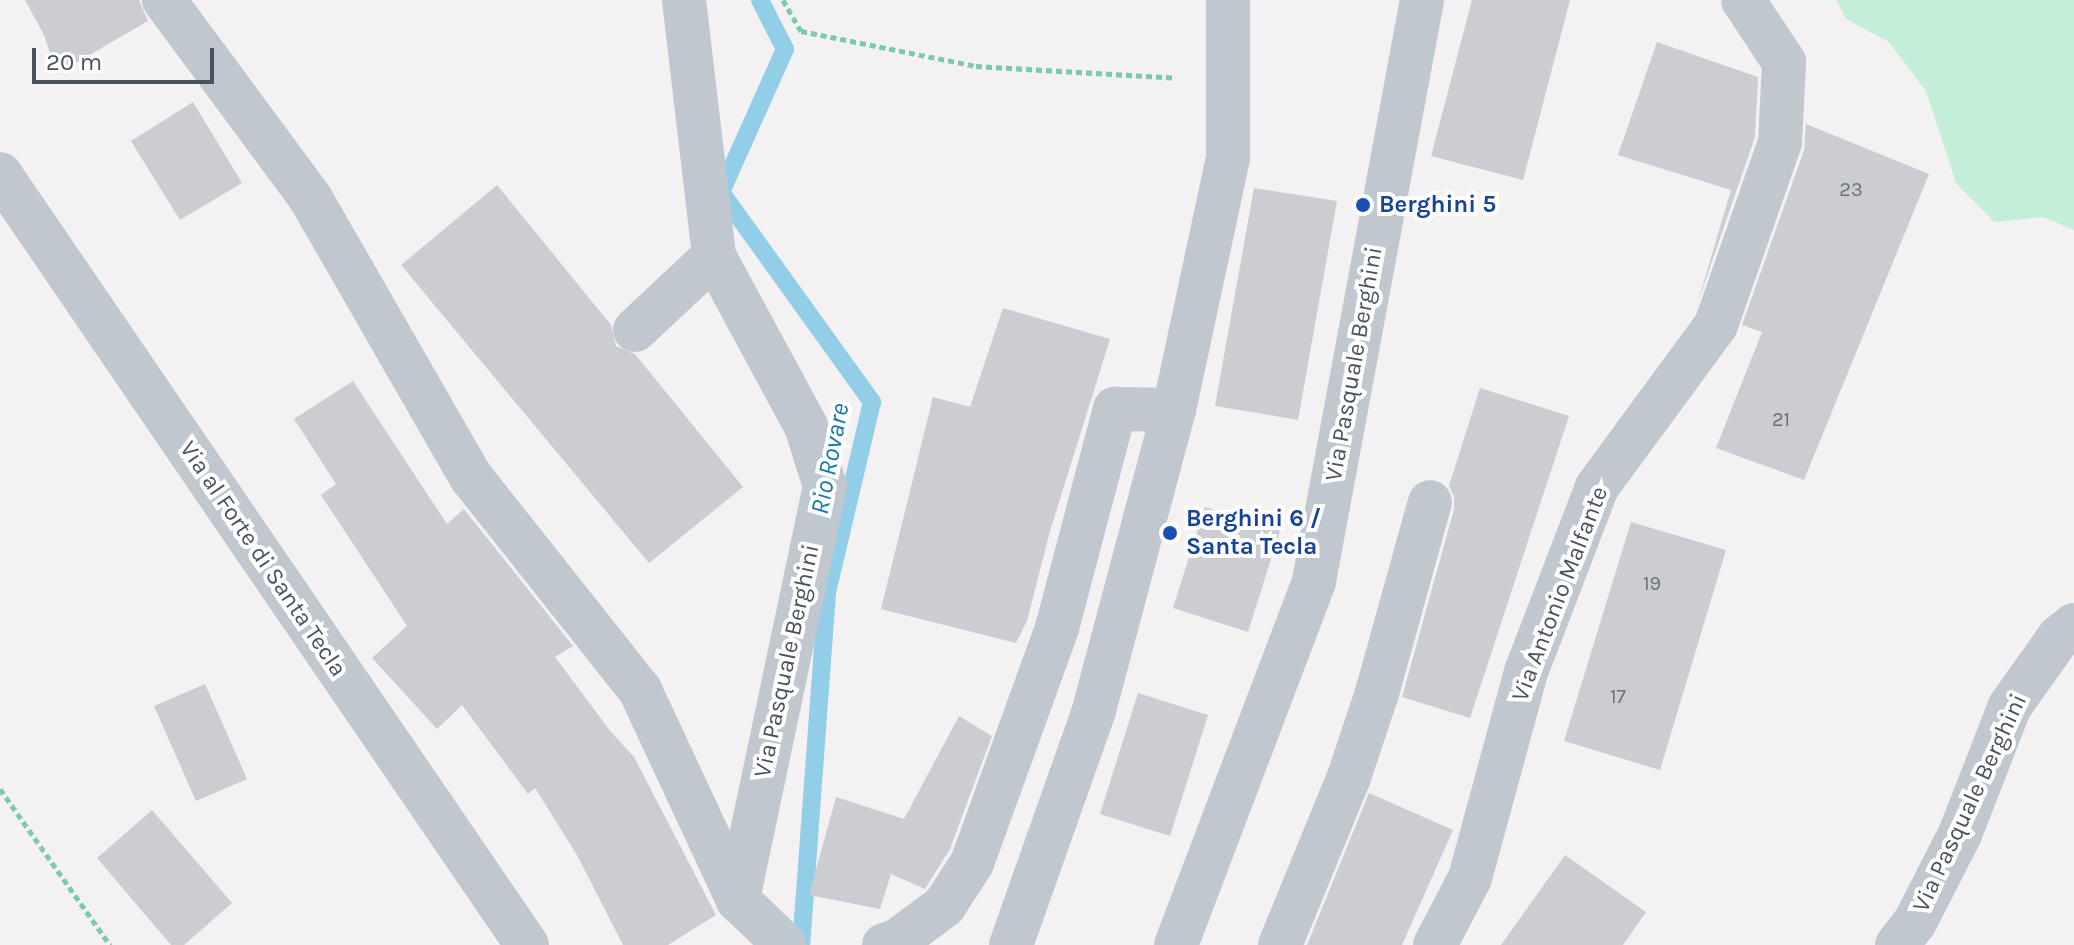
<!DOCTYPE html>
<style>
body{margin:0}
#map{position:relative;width:2074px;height:945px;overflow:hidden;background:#f3f1f1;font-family:Karla,sans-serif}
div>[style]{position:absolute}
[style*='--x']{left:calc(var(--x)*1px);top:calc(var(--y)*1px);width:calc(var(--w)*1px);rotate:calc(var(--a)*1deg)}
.green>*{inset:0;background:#c3eed7}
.stream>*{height:18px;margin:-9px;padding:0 9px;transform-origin:9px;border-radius:9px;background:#92cee8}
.building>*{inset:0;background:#cbcdd3}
.path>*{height:5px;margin-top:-2.5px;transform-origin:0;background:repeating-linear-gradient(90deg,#7ccaab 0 6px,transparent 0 10px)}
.minor>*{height:44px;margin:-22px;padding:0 22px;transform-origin:22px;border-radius:22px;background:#c0c7cf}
.dots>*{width:22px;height:22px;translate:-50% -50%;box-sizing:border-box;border:4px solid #fff;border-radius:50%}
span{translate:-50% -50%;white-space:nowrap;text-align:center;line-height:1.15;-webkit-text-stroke:8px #fff;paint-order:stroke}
.number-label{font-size:20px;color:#6a717b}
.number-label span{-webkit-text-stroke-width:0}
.transit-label{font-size:24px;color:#164399;font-weight:700}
.left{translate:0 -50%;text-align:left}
.street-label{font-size:24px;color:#4a525e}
.water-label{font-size:26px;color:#147aa6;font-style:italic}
.scale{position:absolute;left:32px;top:48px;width:182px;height:36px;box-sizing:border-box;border:4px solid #4a525e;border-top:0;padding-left:10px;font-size:24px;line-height:28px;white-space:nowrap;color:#4a525e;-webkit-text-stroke:6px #fff;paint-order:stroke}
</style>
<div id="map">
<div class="green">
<div style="clip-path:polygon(1836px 0,2074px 0,2074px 230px,2043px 217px,1994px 222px,1956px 183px,1926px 91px,1889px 42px,1846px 19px)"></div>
</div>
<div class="stream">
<div style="--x:760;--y:0;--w:55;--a:63"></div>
<div style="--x:785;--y:49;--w:157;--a:114.1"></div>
<div style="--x:721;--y:192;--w:259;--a:54.3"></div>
<div style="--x:872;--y:402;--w:196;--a:103.3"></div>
<div style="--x:827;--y:593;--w:353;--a:94.2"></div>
</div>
<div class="building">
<div style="clip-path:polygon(25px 0,139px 0,148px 21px,57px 74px,44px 35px)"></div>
<div style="clip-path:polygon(1472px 0,1570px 0,1523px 180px,1431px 156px)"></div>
<div style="clip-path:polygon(1657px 42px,1758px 77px,1755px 137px,1697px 305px,1731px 190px,1618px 155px)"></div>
<div style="clip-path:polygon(193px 102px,242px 183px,180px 220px,131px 141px)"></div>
<div style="clip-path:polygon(1806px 124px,1929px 174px,1804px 480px,1716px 448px,1762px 332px,1742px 325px,1804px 150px)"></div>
<div style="clip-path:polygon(497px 185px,611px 325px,616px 346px,635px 354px,743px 487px,649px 563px,401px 265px)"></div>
<div style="clip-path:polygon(1254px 188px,1337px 201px,1298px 420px,1215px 406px)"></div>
<div style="clip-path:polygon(1003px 308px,1110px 339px,1050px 531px,1027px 621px,1016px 643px,881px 609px,933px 397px,970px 407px)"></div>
<div style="clip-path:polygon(353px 381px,447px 524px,464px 509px,573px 646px,555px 657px,611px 732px,634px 757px,716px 915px,668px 945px,623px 945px,577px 855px,535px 788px,528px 794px,462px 705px,437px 729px,372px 658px,407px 626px,321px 495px,336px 484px,294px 419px)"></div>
<div style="clip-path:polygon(1480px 388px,1569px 416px,1470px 718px,1402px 697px,1454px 509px,1454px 497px,1449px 486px)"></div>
<div style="clip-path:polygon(1205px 507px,1280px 531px,1248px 632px,1173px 608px)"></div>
<div style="clip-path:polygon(1631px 522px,1726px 550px,1660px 770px,1564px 741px)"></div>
<div style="clip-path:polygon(205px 684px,247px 779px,196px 801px,154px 706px)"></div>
<div style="clip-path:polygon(1138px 693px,1208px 715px,1170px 836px,1100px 814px)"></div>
<div style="clip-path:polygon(959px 716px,992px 736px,950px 849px,925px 889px,891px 874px,880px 909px,809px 895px,836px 797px,904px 819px)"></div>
<div style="clip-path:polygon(1369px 793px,1453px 830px,1402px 945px,1307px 945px)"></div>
<div style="clip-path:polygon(152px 810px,232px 903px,184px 945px,171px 945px,97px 858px)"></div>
<div style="clip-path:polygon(1565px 855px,1646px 912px,1623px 945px,1501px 945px)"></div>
</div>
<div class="path">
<div style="--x:783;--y:0;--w:36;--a:60"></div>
<div style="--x:801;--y:31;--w:178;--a:11.3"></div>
<div style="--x:976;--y:66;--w:200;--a:3.4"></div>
<div style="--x:0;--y:789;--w:191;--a:54.8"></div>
</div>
<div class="minor">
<div style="--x:164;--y:0;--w:247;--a:53.5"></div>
<div style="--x:311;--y:199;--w:321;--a:60.1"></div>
<div style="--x:471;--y:477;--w:272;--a:51.6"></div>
<div style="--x:640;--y:690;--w:232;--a:65"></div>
<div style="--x:738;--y:900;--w:65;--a:43.8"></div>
<div style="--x:684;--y:0;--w:258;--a:83.3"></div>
<div style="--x:714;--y:256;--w:193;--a:61.6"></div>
<div style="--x:806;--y:426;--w:63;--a:72.4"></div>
<div style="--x:825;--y:486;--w:423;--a:101.9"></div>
<div style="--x:0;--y:174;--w:934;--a:55.65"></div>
<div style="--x:635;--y:330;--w:108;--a:-43.1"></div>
<div style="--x:884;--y:945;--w:14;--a:-17"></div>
<div style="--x:897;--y:941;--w:59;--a:-36.7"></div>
<div style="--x:944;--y:906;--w:51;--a:-56.9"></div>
<div style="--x:972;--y:863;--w:250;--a:-70.1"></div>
<div style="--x:1057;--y:628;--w:227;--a:-75.2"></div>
<div style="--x:1115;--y:409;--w:59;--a:1"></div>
<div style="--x:1011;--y:945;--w:249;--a:-70.5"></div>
<div style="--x:1094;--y:710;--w:310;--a:-75.1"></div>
<div style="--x:1174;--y:410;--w:258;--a:-77.9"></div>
<div style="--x:1228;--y:158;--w:158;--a:-90"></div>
<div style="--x:1176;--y:945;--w:389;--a:-69.2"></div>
<div style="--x:1314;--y:581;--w:591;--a:-79.47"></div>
<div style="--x:1280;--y:945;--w:182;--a:-67.7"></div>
<div style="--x:1349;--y:777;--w:89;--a:-71.6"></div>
<div style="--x:1377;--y:693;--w:198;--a:-74.5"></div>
<div style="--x:1435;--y:945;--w:76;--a:-62.4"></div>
<div style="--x:1470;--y:878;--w:213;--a:-74.8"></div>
<div style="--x:1526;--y:672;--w:198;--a:-69"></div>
<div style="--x:1597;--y:487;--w:201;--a:-53.7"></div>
<div style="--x:1716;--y:325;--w:194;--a:-70.7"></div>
<div style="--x:1780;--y:142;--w:80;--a:-87.1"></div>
<div style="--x:1784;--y:62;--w:74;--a:-123.5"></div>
<div style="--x:1897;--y:945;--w:29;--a:-52"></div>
<div style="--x:1915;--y:922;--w:99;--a:-62.9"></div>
<div style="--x:1960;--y:834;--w:137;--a:-68.7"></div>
<div style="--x:2010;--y:706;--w:85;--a:-54.6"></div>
<div style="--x:2059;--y:637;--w:19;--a:-39"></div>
</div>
<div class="dots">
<div style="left:1363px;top:205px;background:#1a4fb4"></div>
<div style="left:1170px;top:533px;background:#1a4fb4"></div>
</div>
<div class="number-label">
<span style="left:1851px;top:189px">23</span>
<span style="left:1781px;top:419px">21</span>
<span style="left:1652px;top:583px">19</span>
<span style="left:1618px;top:696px">17</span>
</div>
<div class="transit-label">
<span class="left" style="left:1379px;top:205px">Berghini 5</span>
<span class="left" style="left:1186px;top:533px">Berghini 6 /<br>Santa Tecla</span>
</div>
<div class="street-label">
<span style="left:1354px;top:364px;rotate:-80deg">Via Pasquale Berghini</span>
<span style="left:263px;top:559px;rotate:56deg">Via al Forte di Santa Tecla</span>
<span style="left:1560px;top:594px;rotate:-69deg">Via Antonio Malfante</span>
<span style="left:787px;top:661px;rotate:-78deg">Via Pasquale Berghini</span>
<span style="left:1970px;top:803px;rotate:-65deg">Via Pasquale Berghini</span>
</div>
<div class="water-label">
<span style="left:830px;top:459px;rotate:-79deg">Rio Rovare</span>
</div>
<div class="scale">20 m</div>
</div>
